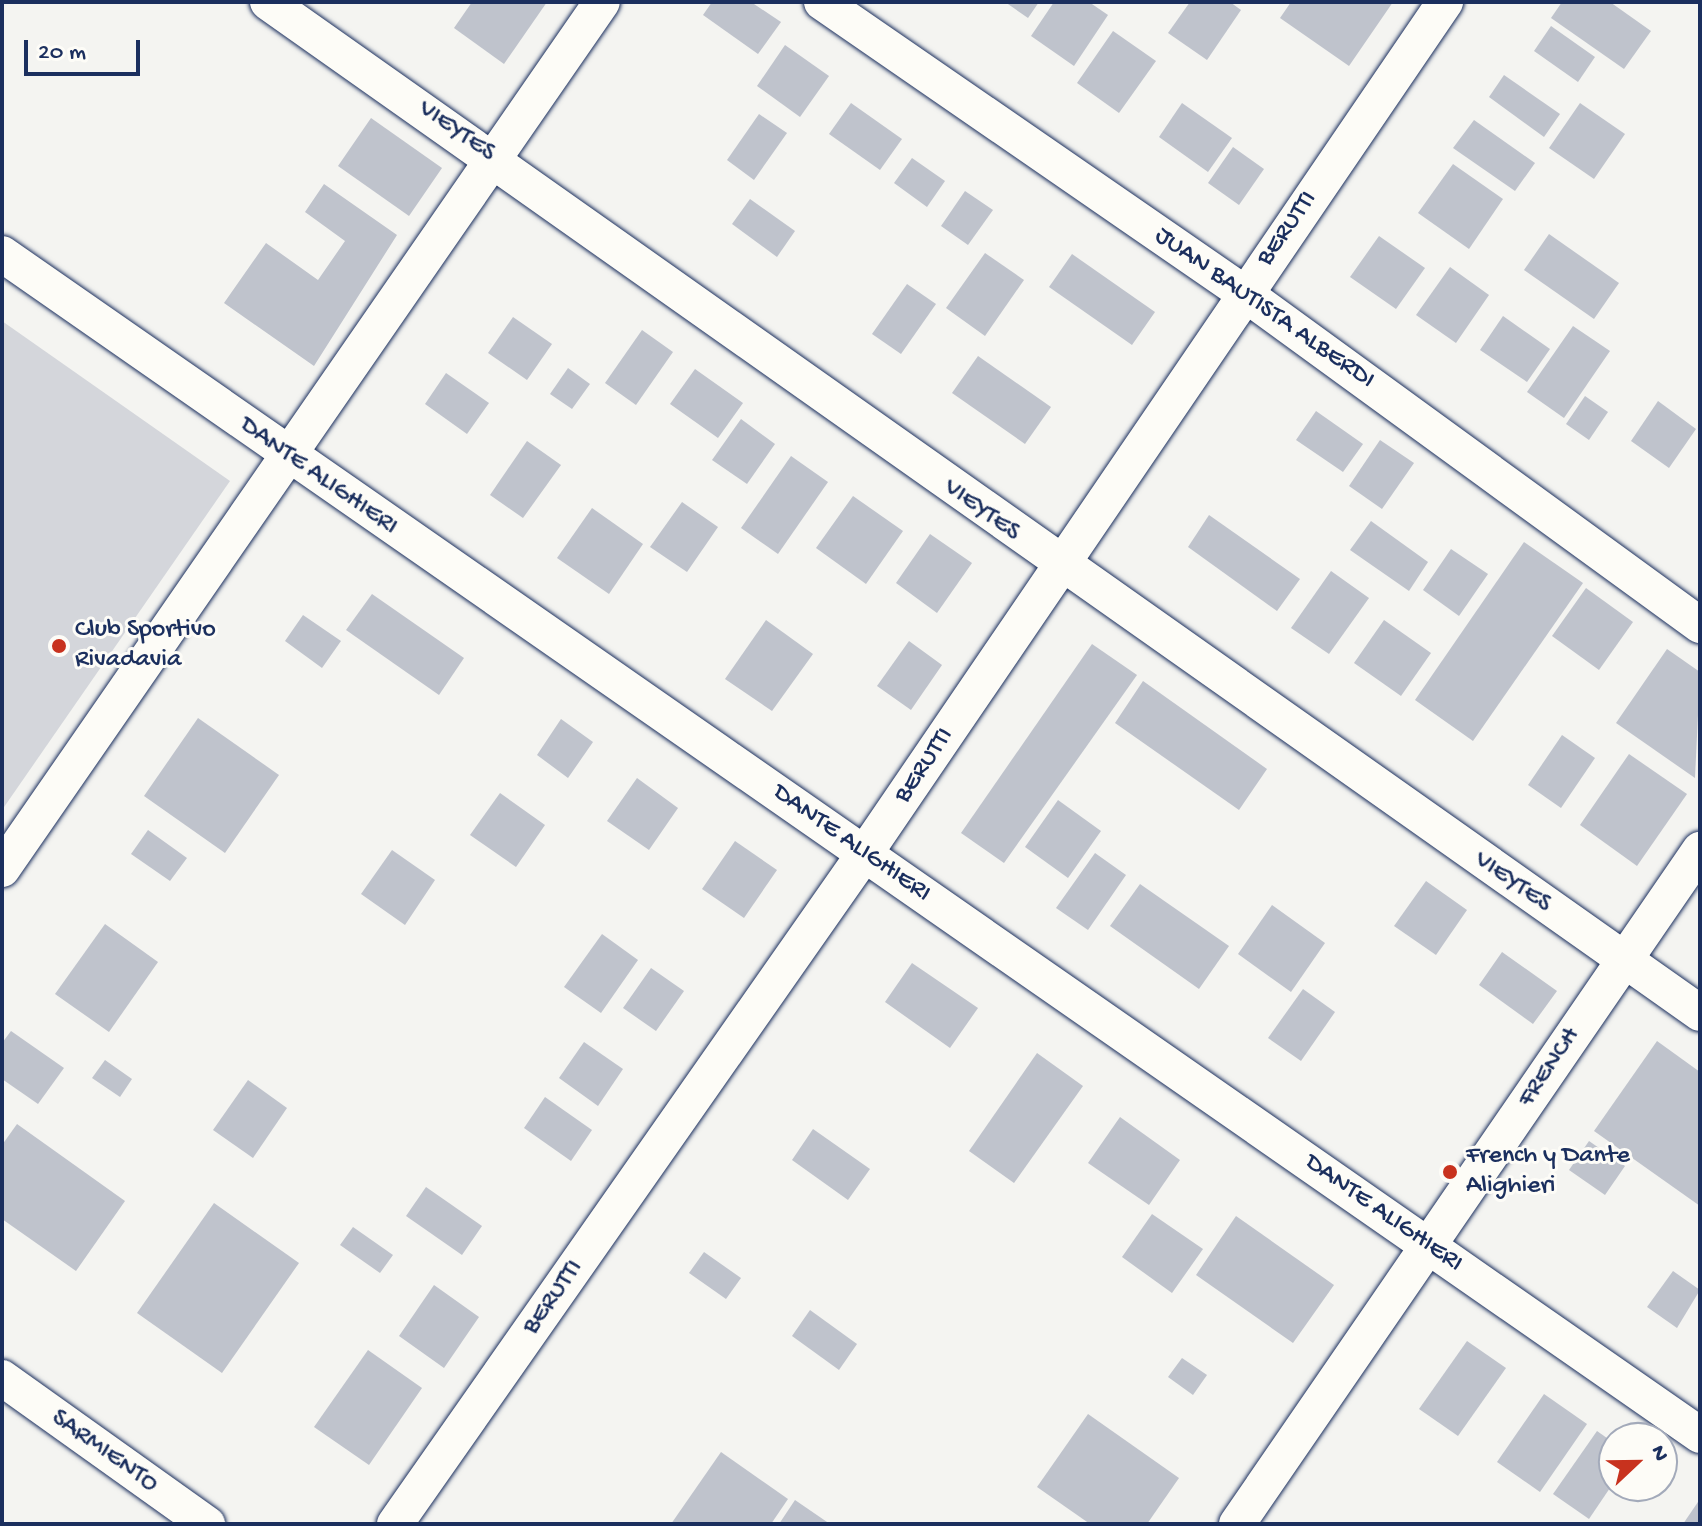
<!DOCTYPE html>
<style>
body{margin:0}
#map{position:relative;width:1702px;height:1526px;overflow:hidden;background:#f4f4f1;font-family:"Gochi Hand",sans-serif}
div>[style]{position:absolute}
[style*='--x']{left:calc(var(--x)*1px);top:calc(var(--y)*1px);width:calc(var(--w)*1px);rotate:calc(var(--a)*1deg)}
.green>*{inset:0;background:#d4d6db}
.building>*{inset:0;background:#bfc3cc}
.roads{filter:drop-shadow(0 0 2px #1b2f5e) drop-shadow(0 0 2px #1b2f5e)}
.minor>*{height:36px;margin:-18px;padding:0 18px;transform-origin:18px;border-radius:18px;background:#fdfcf7}
.dots>*{width:22px;height:22px;translate:-50% -50%;box-sizing:border-box;border:4px solid #fdfcf7;border-radius:50%}
span{translate:-50% -50%;white-space:nowrap;text-align:center;line-height:1.15;-webkit-text-stroke:6px #fdfcf7;paint-order:stroke}
.street-label{font-size:26px;color:#1b2f5e}
.poi-label{font-size:26px;color:#1b2f5e}
.left{translate:0 -50%;text-align:left}
.frame{position:absolute;inset:0;border:4px solid #1b2f5e;pointer-events:none}
.north{position:absolute;left:1598px;top:1422px;width:80px;height:80px;box-sizing:border-box;background:#fdfcf7;border:2px solid #a3aaba;border-radius:50%;rotate:68deg;font-size:22px;font-weight:700;line-height:32px;text-align:center;color:#1b2f5e}
.north::after{content:'';display:block;margin:auto;width:28px;height:36px;background:#c8321e;clip-path:polygon(50% 0,100% 100%,50% 72%,0 100%)}
.scale{position:absolute;left:24px;top:40px;width:116px;height:36px;box-sizing:border-box;border:4px solid #1b2f5e;border-top:0;padding-left:10px;font-size:24px;line-height:28px;white-space:nowrap;color:#1b2f5e;-webkit-text-stroke:6px #fdfcf7;paint-order:stroke}
</style>
<div id="map">
<div class="green">
<div style="clip-path:polygon(2px 321px,230px 481px,2px 810px)"></div>
</div>
<div class="building">
<div style="clip-path:polygon(472px 2px,547px 2px,504px 64px,454px 28px)"></div>
<div style="clip-path:polygon(712px 2px,751px 2px,781px 22px,758px 54px,703px 15px)"></div>
<div style="clip-path:polygon(1005px 2px,1039px 2px,1028px 18px)"></div>
<div style="clip-path:polygon(1054px 2px,1089px 2px,1108px 15px,1074px 66px,1031px 36px)"></div>
<div style="clip-path:polygon(1190px 2px,1230px 2px,1241px 10px,1207px 60px,1168px 33px)"></div>
<div style="clip-path:polygon(1291px 2px,1393px 2px,1349px 66px,1280px 18px)"></div>
<div style="clip-path:polygon(1562px 2px,1610px 2px,1651px 31px,1624px 69px,1551px 18px)"></div>
<div style="clip-path:polygon(1551px 26px,1595px 57px,1578px 82px,1534px 51px)"></div>
<div style="clip-path:polygon(1113px 31px,1156px 61px,1119px 113px,1077px 83px)"></div>
<div style="clip-path:polygon(785px 45px,829px 76px,800px 117px,757px 86px)"></div>
<div style="clip-path:polygon(1504px 75px,1560px 114px,1544px 137px,1489px 97px)"></div>
<div style="clip-path:polygon(851px 103px,902px 139px,880px 170px,829px 134px)"></div>
<div style="clip-path:polygon(1182px 103px,1232px 138px,1208px 172px,1159px 137px)"></div>
<div style="clip-path:polygon(1580px 103px,1625px 134px,1594px 179px,1549px 148px)"></div>
<div style="clip-path:polygon(759px 114px,787px 133px,754px 180px,727px 160px)"></div>
<div style="clip-path:polygon(371px 118px,442px 168px,409px 216px,338px 166px)"></div>
<div style="clip-path:polygon(1474px 120px,1535px 163px,1515px 191px,1453px 148px)"></div>
<div style="clip-path:polygon(1233px 147px,1264px 169px,1239px 205px,1208px 183px)"></div>
<div style="clip-path:polygon(912px 158px,945px 181px,927px 207px,894px 183px)"></div>
<div style="clip-path:polygon(1453px 164px,1503px 199px,1469px 249px,1418px 213px)"></div>
<div style="clip-path:polygon(324px 184px,397px 235px,314px 366px,224px 303px,266px 243px,318px 280px,345px 241px,305px 212px)"></div>
<div style="clip-path:polygon(965px 191px,993px 210px,968px 245px,941px 226px)"></div>
<div style="clip-path:polygon(750px 199px,795px 231px,777px 257px,732px 224px)"></div>
<div style="clip-path:polygon(1549px 234px,1619px 283px,1594px 319px,1524px 270px)"></div>
<div style="clip-path:polygon(1379px 236px,1425px 268px,1396px 309px,1350px 277px)"></div>
<div style="clip-path:polygon(985px 253px,1024px 280px,985px 336px,946px 308px)"></div>
<div style="clip-path:polygon(1072px 254px,1155px 312px,1132px 345px,1049px 287px)"></div>
<div style="clip-path:polygon(1450px 267px,1489px 295px,1456px 343px,1416px 315px)"></div>
<div style="clip-path:polygon(907px 284px,936px 304px,901px 354px,872px 334px)"></div>
<div style="clip-path:polygon(1503px 316px,1550px 349px,1527px 382px,1480px 350px)"></div>
<div style="clip-path:polygon(513px 317px,552px 344px,527px 380px,488px 353px)"></div>
<div style="clip-path:polygon(1573px 326px,1610px 351px,1564px 418px,1527px 392px)"></div>
<div style="clip-path:polygon(642px 330px,673px 352px,636px 405px,605px 383px)"></div>
<div style="clip-path:polygon(978px 356px,1051px 407px,1025px 444px,952px 393px)"></div>
<div style="clip-path:polygon(568px 368px,590px 384px,572px 409px,550px 394px)"></div>
<div style="clip-path:polygon(695px 369px,743px 403px,718px 438px,670px 404px)"></div>
<div style="clip-path:polygon(446px 373px,489px 403px,467px 434px,425px 404px)"></div>
<div style="clip-path:polygon(1585px 396px,1608px 412px,1589px 440px,1566px 424px)"></div>
<div style="clip-path:polygon(1658px 401px,1696px 429px,1669px 468px,1631px 441px)"></div>
<div style="clip-path:polygon(1316px 411px,1363px 444px,1343px 472px,1296px 440px)"></div>
<div style="clip-path:polygon(741px 419px,775px 444px,747px 484px,712px 460px)"></div>
<div style="clip-path:polygon(1380px 440px,1414px 463px,1382px 509px,1349px 486px)"></div>
<div style="clip-path:polygon(527px 441px,561px 465px,523px 518px,490px 495px)"></div>
<div style="clip-path:polygon(791px 456px,828px 482px,778px 554px,741px 528px)"></div>
<div style="clip-path:polygon(853px 496px,903px 531px,866px 584px,816px 548px)"></div>
<div style="clip-path:polygon(682px 502px,718px 527px,687px 572px,650px 547px)"></div>
<div style="clip-path:polygon(592px 508px,643px 544px,609px 594px,557px 558px)"></div>
<div style="clip-path:polygon(1209px 515px,1300px 579px,1277px 611px,1188px 547px)"></div>
<div style="clip-path:polygon(1371px 521px,1428px 562px,1409px 591px,1350px 550px)"></div>
<div style="clip-path:polygon(930px 534px,972px 563px,937px 613px,896px 583px)"></div>
<div style="clip-path:polygon(1524px 542px,1583px 583px,1473px 741px,1415px 700px)"></div>
<div style="clip-path:polygon(1451px 549px,1488px 574px,1459px 616px,1423px 590px)"></div>
<div style="clip-path:polygon(1331px 571px,1369px 598px,1329px 654px,1291px 628px)"></div>
<div style="clip-path:polygon(1586px 588px,1633px 622px,1599px 670px,1552px 636px)"></div>
<div style="clip-path:polygon(372px 594px,464px 658px,439px 695px,346px 630px)"></div>
<div style="clip-path:polygon(303px 615px,341px 641px,322px 668px,285px 641px)"></div>
<div style="clip-path:polygon(766px 620px,813px 654px,772px 711px,725px 679px)"></div>
<div style="clip-path:polygon(1384px 620px,1431px 653px,1401px 696px,1354px 663px)"></div>
<div style="clip-path:polygon(909px 641px,942px 665px,911px 710px,877px 686px)"></div>
<div style="clip-path:polygon(1092px 644px,1137px 675px,1004px 863px,961px 833px)"></div>
<div style="clip-path:polygon(1667px 649px,1700px 672px,1695px 778px,1616px 723px)"></div>
<div style="clip-path:polygon(1143px 681px,1267px 769px,1239px 810px,1115px 723px)"></div>
<div style="clip-path:polygon(198px 718px,279px 775px,225px 853px,144px 796px)"></div>
<div style="clip-path:polygon(561px 719px,593px 742px,568px 778px,537px 755px)"></div>
<div style="clip-path:polygon(1562px 735px,1595px 758px,1561px 808px,1528px 785px)"></div>
<div style="clip-path:polygon(1629px 754px,1687px 794px,1637px 866px,1580px 825px)"></div>
<div style="clip-path:polygon(637px 778px,678px 808px,649px 850px,607px 821px)"></div>
<div style="clip-path:polygon(500px 793px,545px 825px,516px 867px,470px 835px)"></div>
<div style="clip-path:polygon(1058px 800px,1101px 831px,1068px 878px,1025px 847px)"></div>
<div style="clip-path:polygon(148px 830px,187px 858px,170px 881px,131px 854px)"></div>
<div style="clip-path:polygon(735px 841px,777px 870px,744px 918px,702px 889px)"></div>
<div style="clip-path:polygon(392px 850px,435px 880px,405px 925px,361px 894px)"></div>
<div style="clip-path:polygon(1095px 853px,1126px 875px,1088px 930px,1056px 908px)"></div>
<div style="clip-path:polygon(1426px 881px,1467px 910px,1436px 955px,1394px 926px)"></div>
<div style="clip-path:polygon(1140px 884px,1229px 946px,1199px 989px,1110px 926px)"></div>
<div style="clip-path:polygon(1272px 905px,1325px 943px,1291px 992px,1238px 954px)"></div>
<div style="clip-path:polygon(105px 924px,158px 962px,109px 1032px,55px 994px)"></div>
<div style="clip-path:polygon(602px 934px,638px 960px,601px 1013px,564px 987px)"></div>
<div style="clip-path:polygon(1502px 952px,1557px 991px,1533px 1024px,1479px 985px)"></div>
<div style="clip-path:polygon(912px 963px,978px 1008px,950px 1048px,885px 1002px)"></div>
<div style="clip-path:polygon(651px 968px,684px 991px,656px 1031px,623px 1008px)"></div>
<div style="clip-path:polygon(1303px 989px,1335px 1012px,1301px 1061px,1268px 1038px)"></div>
<div style="clip-path:polygon(11px 1031px,64px 1068px,38px 1104px,2px 1079px,2px 1043px)"></div>
<div style="clip-path:polygon(1657px 1041px,1700px 1072px,1700px 1206px,1594px 1131px)"></div>
<div style="clip-path:polygon(584px 1042px,623px 1069px,598px 1106px,559px 1078px)"></div>
<div style="clip-path:polygon(1037px 1053px,1083px 1086px,1014px 1183px,969px 1151px)"></div>
<div style="clip-path:polygon(105px 1060px,132px 1079px,120px 1097px,92px 1078px)"></div>
<div style="clip-path:polygon(248px 1080px,287px 1108px,253px 1158px,213px 1130px)"></div>
<div style="clip-path:polygon(545px 1097px,592px 1130px,571px 1161px,524px 1128px)"></div>
<div style="clip-path:polygon(1120px 1117px,1180px 1160px,1149px 1205px,1088px 1163px)"></div>
<div style="clip-path:polygon(17px 1124px,125px 1201px,76px 1271px,2px 1219px,2px 1145px)"></div>
<div style="clip-path:polygon(813px 1129px,870px 1169px,848px 1200px,792px 1160px)"></div>
<div style="clip-path:polygon(1589px 1141px,1625px 1166px,1605px 1195px,1569px 1170px)"></div>
<div style="clip-path:polygon(426px 1187px,482px 1226px,462px 1255px,406px 1216px)"></div>
<div style="clip-path:polygon(214px 1203px,299px 1263px,222px 1373px,137px 1313px)"></div>
<div style="clip-path:polygon(1152px 1214px,1203px 1249px,1172px 1293px,1122px 1257px)"></div>
<div style="clip-path:polygon(1236px 1216px,1334px 1285px,1293px 1343px,1196px 1275px)"></div>
<div style="clip-path:polygon(353px 1227px,393px 1255px,380px 1273px,340px 1245px)"></div>
<div style="clip-path:polygon(704px 1252px,741px 1278px,726px 1299px,689px 1273px)"></div>
<div style="clip-path:polygon(1673px 1271px,1700px 1290px,1677px 1328px,1647px 1307px)"></div>
<div style="clip-path:polygon(434px 1285px,479px 1317px,444px 1368px,399px 1336px)"></div>
<div style="clip-path:polygon(810px 1310px,857px 1344px,839px 1370px,792px 1336px)"></div>
<div style="clip-path:polygon(1467px 1341px,1506px 1368px,1458px 1436px,1419px 1409px)"></div>
<div style="clip-path:polygon(368px 1350px,422px 1388px,369px 1465px,314px 1427px)"></div>
<div style="clip-path:polygon(1182px 1358px,1207px 1375px,1193px 1395px,1168px 1377px)"></div>
<div style="clip-path:polygon(1544px 1394px,1587px 1424px,1540px 1492px,1497px 1462px)"></div>
<div style="clip-path:polygon(1088px 1414px,1179px 1478px,1147px 1524px,1090px 1524px,1037px 1487px)"></div>
<div style="clip-path:polygon(1597px 1431px,1614px 1443px,1614px 1482px,1589px 1519px,1553px 1494px)"></div>
<div style="clip-path:polygon(721px 1452px,788px 1499px,771px 1524px,671px 1524px)"></div>
<div style="clip-path:polygon(1700px 1499px,1700px 1524px,1683px 1524px)"></div>
<div style="clip-path:polygon(795px 1500px,830px 1524px,779px 1524px)"></div>
</div>
<div class="roads">
<div class="minor">
<div style="--x:268;--y:2;--w:1753;--a:35.22"></div>
<div style="--x:822;--y:2;--w:513;--a:34.59"></div>
<div style="--x:1244;--y:293;--w:564;--a:36.06"></div>
<div style="--x:2;--y:254;--w:2068;--a:34.82"></div>
<div style="--x:2;--y:869;--w:1054;--a:-55.32"></div>
<div style="--x:2;--y:1378;--w:252;--a:35.5"></div>
<div style="--x:395;--y:1524;--w:819;--a:-54.99"></div>
<div style="--x:865;--y:853;--w:1030;--a:-55.72"></div>
<div style="--x:1237;--y:1524;--w:818;--a:-55.51"></div>
</div>
</div>
<div class="dots">
<div style="left:59px;top:646px;background:#c8321e"></div>
<div style="left:1450px;top:1172px;background:#c8321e"></div>
</div>
<div class="street-label">
<span style="left:456px;top:132px;rotate:35deg">VIEYTES</span>
<span style="left:1288px;top:229px;rotate:-55deg">BERUTTI</span>
<span style="left:1264px;top:309px;rotate:35deg">JUAN BAUTISTA ALBERDI</span>
<span style="left:318px;top:477px;rotate:35deg">DANTE ALIGHIERI</span>
<span style="left:981px;top:511px;rotate:36deg">VIEYTES</span>
<span style="left:925px;top:766px;rotate:-56deg">BERUTTI</span>
<span style="left:851px;top:844px;rotate:35deg">DANTE ALIGHIERI</span>
<span style="left:1512px;top:883px;rotate:35deg">VIEYTES</span>
<span style="left:1550px;top:1068px;rotate:-56deg">FRENCH</span>
<span style="left:1383px;top:1214px;rotate:35deg">DANTE ALIGHIERI</span>
<span style="left:554px;top:1298px;rotate:-55deg">BERUTTI</span>
<span style="left:104px;top:1452px;rotate:35deg">SARMIENTO</span>
</div>
<div class="poi-label">
<span class="left" style="left:75px;top:646px">Club Sportivo<br>Rivadavia</span>
<span class="left" style="left:1466px;top:1172px">French y Dante<br>Alighieri</span>
</div>
<div class="frame"></div>
<div class="north">N</div>
<div class="scale">20 m</div>
</div>
